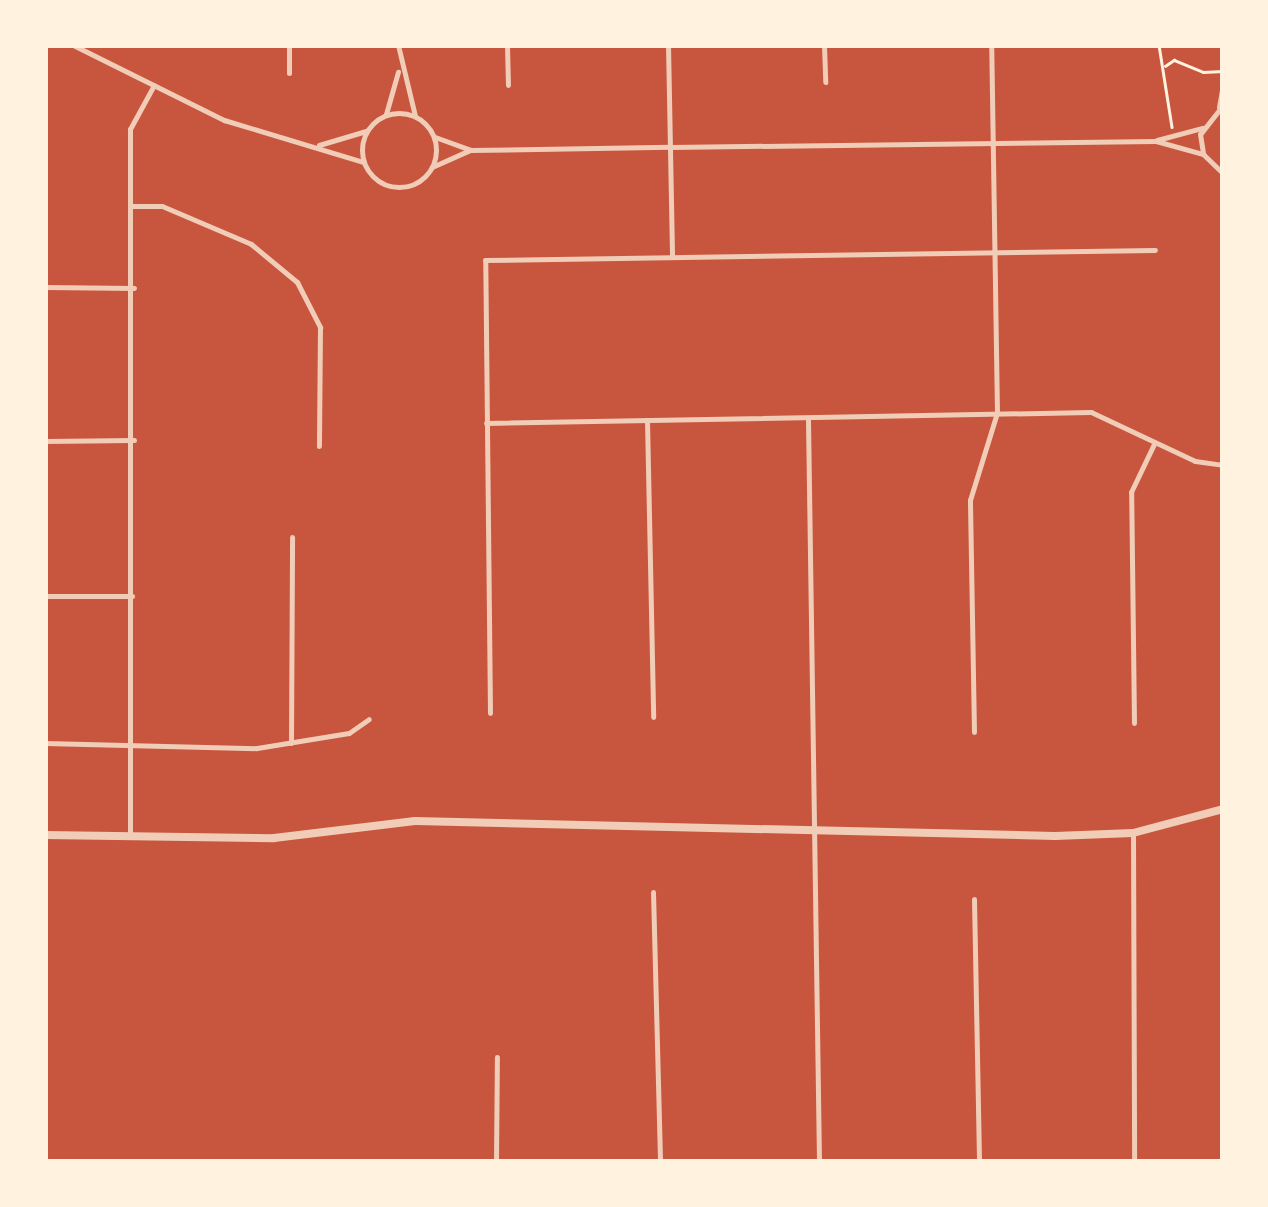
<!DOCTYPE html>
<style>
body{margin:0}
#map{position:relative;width:1268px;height:1207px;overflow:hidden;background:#c8553d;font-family:"Roboto Serif",serif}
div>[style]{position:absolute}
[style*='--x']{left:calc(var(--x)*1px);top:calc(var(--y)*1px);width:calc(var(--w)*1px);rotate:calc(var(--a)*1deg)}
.path>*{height:2.5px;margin:-1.25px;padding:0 1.25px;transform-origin:1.25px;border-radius:1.25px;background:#fff3e0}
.minor>*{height:5px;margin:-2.5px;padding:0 2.5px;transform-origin:2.5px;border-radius:2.5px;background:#f1ccb7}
.minor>.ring{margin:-2.5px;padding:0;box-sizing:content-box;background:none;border:5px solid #f1ccb7;border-radius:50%}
.tertiary>*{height:8px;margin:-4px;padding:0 4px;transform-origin:4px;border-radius:4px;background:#f1ccb7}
span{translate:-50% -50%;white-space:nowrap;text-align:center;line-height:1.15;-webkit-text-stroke:8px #fff3e0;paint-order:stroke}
.frame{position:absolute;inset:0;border:48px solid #fff3e0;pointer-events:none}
</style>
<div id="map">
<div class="path">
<div style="--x:1159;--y:45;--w:83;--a:81"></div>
<div style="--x:1165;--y:66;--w:11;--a:-34"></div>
<div style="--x:1174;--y:60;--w:31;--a:22"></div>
<div style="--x:1203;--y:72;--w:20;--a:-3"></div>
</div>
<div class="minor">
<div style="--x:73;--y:45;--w:169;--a:26.4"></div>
<div style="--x:224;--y:120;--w:145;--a:16.8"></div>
<div style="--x:289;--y:45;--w:28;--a:90"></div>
<div style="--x:398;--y:45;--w:73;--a:76.5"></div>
<div style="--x:507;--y:45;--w:40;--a:88.6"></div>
<div style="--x:668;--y:45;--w:211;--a:88.9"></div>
<div style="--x:824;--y:45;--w:37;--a:88"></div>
<div style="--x:1223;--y:105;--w:37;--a:128"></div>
<div style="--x:1200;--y:134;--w:20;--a:81"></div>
<div style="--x:1203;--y:154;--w:28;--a:44"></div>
<div style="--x:1219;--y:107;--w:22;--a:-80"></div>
<div class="ring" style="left:362px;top:113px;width:69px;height:69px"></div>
<div style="--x:386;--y:114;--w:44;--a:-74.1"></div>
<div style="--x:435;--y:137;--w:37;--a:20"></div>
<div style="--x:1157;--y:140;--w:47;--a:-14.9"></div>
<div style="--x:319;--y:145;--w:49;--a:-16.6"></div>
<div style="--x:432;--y:167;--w:42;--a:-24.1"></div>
<div style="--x:470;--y:150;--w:200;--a:-0.9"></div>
<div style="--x:670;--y:147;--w:486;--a:-0.7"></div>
<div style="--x:1156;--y:141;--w:49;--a:15.5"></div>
<div style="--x:133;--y:206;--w:29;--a:0"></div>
<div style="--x:162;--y:206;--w:97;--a:23.1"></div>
<div style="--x:251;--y:244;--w:60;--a:39.6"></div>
<div style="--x:297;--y:282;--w:51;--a:62.9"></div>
<div style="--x:320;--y:327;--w:119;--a:90.5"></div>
<div style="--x:45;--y:287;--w:89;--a:0.6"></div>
<div style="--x:647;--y:420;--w:297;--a:88.8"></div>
<div style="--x:808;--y:420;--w:742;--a:89.15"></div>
<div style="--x:486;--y:423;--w:605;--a:-1.04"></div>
<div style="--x:1091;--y:412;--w:115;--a:25.2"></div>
<div style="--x:1195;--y:461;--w:28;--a:8"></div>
<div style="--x:45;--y:441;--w:89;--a:-0.6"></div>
<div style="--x:45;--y:596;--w:87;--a:0"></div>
<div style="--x:490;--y:713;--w:453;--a:-90.6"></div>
<div style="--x:485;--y:260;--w:670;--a:-0.86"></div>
<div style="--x:1134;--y:723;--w:231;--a:-90.7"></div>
<div style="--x:1131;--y:492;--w:55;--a:-64.4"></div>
<div style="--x:974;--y:732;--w:232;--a:-91"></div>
<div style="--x:970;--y:500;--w:91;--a:-72.8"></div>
<div style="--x:997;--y:413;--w:368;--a:-90.9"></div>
<div style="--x:45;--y:743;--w:212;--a:1.4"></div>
<div style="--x:257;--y:748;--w:93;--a:-9.3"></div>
<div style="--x:349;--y:733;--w:24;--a:-35"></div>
<div style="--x:291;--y:743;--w:206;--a:-89.7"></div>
<div style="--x:1133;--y:833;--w:329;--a:89.8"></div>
<div style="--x:130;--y:836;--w:707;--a:-90"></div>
<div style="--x:130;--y:129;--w:50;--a:-61.4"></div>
<div style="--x:653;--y:892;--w:270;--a:88.5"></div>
<div style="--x:974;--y:899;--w:263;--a:88.9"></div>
<div style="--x:496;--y:1162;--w:105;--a:-89.5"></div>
</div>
<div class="tertiary">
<div style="--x:45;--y:835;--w:229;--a:0.8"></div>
<div style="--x:274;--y:838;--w:142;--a:-6.9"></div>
<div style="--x:415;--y:821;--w:640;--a:1.34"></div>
<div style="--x:1055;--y:836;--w:78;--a:-2.2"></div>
<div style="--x:1133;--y:833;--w:93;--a:-14.9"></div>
</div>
<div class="frame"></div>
</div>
